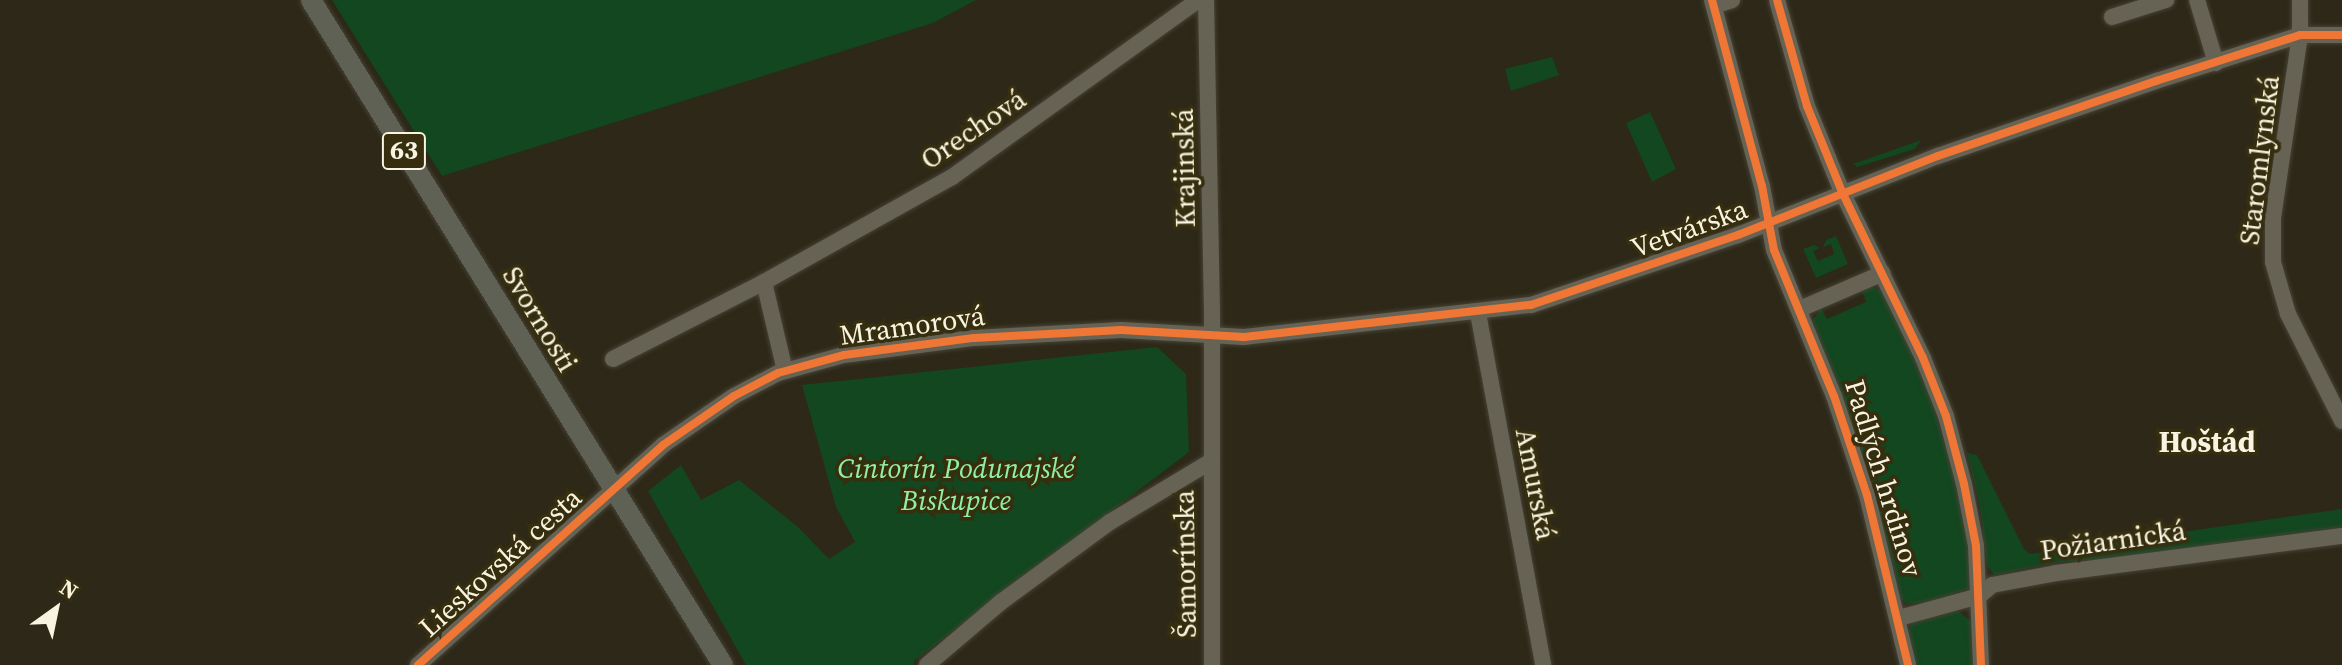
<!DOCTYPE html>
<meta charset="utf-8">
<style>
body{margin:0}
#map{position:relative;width:2342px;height:665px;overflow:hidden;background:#2d2817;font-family:"Source Serif 4",serif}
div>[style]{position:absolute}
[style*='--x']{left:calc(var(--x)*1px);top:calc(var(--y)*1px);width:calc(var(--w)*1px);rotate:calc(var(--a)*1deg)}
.green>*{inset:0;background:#12471f}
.roads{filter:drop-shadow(0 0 2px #464236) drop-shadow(0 0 2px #464236)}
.minor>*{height:16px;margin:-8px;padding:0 8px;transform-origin:8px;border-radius:8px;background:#666355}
.major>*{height:20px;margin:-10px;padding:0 10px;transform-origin:10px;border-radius:10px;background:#5f6154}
.cycleway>*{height:8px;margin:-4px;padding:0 4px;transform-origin:4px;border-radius:4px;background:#f07635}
span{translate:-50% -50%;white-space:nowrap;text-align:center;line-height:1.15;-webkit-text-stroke:7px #362e0e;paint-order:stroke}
.shield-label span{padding:2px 6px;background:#362e0e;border:2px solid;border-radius:6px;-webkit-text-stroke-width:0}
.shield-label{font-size:26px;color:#f8f4e1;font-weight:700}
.street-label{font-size:28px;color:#f8f4e1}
.park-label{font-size:28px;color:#90f0a1;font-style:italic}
.neighbourhood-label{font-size:30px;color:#f8f4e1;font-weight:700}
.north{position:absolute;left:16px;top:569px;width:80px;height:80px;-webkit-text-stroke:6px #362e0e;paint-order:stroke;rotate:33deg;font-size:22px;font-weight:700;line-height:32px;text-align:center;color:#f8f4e1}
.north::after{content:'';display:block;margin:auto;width:28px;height:36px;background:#f8f4e1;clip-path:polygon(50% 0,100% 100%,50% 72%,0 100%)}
</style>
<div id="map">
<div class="green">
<div style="clip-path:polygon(332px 0,976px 0,933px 23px,442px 176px)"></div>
<div style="clip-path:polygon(1552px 57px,1559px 75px,1511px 91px,1505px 69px)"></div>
<div style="clip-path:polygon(1650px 112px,1676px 169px,1652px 182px,1626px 123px)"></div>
<div style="clip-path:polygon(1921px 140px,1915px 149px,1857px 167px,1853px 164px)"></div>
<div style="clip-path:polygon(1836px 236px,1848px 264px,1816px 278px,1803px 249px,1814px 245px,1820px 248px,1813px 251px,1818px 261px,1834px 254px,1831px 244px,1823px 247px,1826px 240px)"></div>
<div style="clip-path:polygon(1869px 287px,1879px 289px,1884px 295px,1928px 389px,1955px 475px,1967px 534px,1971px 579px,1968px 589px,1928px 602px,1907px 604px,1900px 598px,1870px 476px,1813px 320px,1821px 308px,1827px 319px,1866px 302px,1862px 291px)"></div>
<div style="clip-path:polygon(1157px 347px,1186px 374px,1189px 452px,914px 661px,914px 665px,746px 665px,648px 491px,681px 465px,701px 500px,739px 480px,798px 527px,829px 559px,855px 542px,836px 507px,802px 385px)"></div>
<div style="clip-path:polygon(1967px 453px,1977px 455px,2024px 549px,2030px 554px,2342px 509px,2342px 527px,2105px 559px,2058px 562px,1994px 575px,1987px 566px,1980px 507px)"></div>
<div style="clip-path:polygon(1957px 610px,1972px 622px,1974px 665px,1914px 665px,1908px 631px,1912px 623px)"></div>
</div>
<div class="roads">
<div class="minor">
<div style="--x:1206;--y:0;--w:314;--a:88.9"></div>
<div style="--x:1212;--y:314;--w:351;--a:90"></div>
<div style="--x:1712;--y:0;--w:193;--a:75"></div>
<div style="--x:1762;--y:186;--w:65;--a:79.4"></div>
<div style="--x:1774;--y:250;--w:158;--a:67.7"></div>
<div style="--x:1834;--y:396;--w:104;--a:71.6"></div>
<div style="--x:1867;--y:495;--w:175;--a:76.4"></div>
<div style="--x:1777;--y:0;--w:110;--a:74.2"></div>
<div style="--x:1807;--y:106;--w:95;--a:67.8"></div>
<div style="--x:1843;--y:194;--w:182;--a:64"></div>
<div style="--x:1923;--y:358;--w:62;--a:68.4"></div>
<div style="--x:1946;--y:416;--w:70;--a:75.2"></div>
<div style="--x:1964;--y:484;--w:63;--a:79"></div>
<div style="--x:1976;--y:546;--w:119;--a:87.6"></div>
<div style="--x:2197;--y:0;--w:66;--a:73.2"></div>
<div style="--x:2300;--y:0;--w:35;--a:90"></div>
<div style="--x:2300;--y:35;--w:185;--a:98.4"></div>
<div style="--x:2273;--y:218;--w:44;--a:90"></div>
<div style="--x:2273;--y:262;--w:54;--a:73.9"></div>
<div style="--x:2288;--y:314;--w:120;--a:63.2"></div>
<div style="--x:1714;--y:6;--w:19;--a:-18"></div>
<div style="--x:2112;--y:17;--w:57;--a:-17.5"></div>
<div style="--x:764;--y:282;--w:91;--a:76.7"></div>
<div style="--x:1800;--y:309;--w:90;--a:-23.4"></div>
<div style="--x:1478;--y:313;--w:358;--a:79.5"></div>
<div style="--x:613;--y:359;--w:169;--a:-27"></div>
<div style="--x:764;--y:282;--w:215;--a:-29.2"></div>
<div style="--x:952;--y:177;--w:303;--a:-35.7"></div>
<div style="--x:1899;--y:618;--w:83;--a:-15.4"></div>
<div style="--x:1979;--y:596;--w:17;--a:-40"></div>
<div style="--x:1992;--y:585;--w:65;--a:-10.6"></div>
<div style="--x:2056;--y:573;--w:288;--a:-7.4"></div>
<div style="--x:418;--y:665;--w:329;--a:-41.9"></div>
<div style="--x:663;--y:445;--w:86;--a:-34.6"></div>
<div style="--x:734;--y:396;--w:50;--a:-27.6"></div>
<div style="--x:778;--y:373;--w:68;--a:-15.3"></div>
<div style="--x:844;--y:355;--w:131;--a:-7.5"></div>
<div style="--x:974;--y:338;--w:147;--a:-3.1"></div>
<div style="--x:1121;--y:330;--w:123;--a:3.3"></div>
<div style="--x:1244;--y:337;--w:289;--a:-6.4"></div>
<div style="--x:1531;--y:305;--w:219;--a:-18.7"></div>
<div style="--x:1738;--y:235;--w:215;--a:-21.6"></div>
<div style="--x:1938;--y:156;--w:231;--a:-19"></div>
<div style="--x:2156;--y:81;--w:151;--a:-17.7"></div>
<div style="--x:2300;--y:35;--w:42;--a:0"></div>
<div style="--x:927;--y:665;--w:97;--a:-40.4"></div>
<div style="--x:1001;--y:602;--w:135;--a:-36.3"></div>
<div style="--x:1110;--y:522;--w:117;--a:-31"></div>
</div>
<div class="major">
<div style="--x:311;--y:0;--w:782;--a:58.22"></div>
</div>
</div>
<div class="cycleway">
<div style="--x:1712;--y:0;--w:193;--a:75"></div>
<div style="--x:1762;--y:186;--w:65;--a:79.4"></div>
<div style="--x:1774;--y:250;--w:158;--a:67.7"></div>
<div style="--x:1834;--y:396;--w:104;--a:71.6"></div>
<div style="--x:1867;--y:495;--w:175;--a:76.4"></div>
<div style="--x:1777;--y:0;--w:110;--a:74.2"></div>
<div style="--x:1807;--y:106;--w:95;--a:67.8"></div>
<div style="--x:1843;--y:194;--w:182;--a:64"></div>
<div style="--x:1923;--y:358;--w:62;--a:68.4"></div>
<div style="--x:1946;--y:416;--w:70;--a:75.2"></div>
<div style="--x:1964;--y:484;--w:63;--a:79"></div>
<div style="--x:1976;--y:546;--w:119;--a:87.6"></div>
<div style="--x:418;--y:665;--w:329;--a:-41.9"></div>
<div style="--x:663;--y:445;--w:86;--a:-34.6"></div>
<div style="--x:734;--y:396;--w:50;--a:-27.6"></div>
<div style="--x:778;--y:373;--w:68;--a:-15.3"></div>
<div style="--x:844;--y:355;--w:131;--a:-7.5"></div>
<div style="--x:974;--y:338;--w:147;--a:-3.1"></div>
<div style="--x:1121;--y:330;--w:123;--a:3.3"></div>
<div style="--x:1244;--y:337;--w:289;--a:-6.4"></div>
<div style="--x:1531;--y:305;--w:219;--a:-18.7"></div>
<div style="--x:1738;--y:235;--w:215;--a:-21.6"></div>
<div style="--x:1938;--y:156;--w:231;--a:-19"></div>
<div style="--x:2156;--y:81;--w:151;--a:-17.7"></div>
<div style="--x:2300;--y:35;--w:42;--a:0"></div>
</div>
<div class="shield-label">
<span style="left:404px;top:151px">63</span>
</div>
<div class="street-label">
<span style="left:973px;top:129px;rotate:-34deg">Orechová</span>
<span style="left:2259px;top:160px;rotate:-83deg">Staromlynská</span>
<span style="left:1184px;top:168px;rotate:-91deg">Krajinská</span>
<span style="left:1689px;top:228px;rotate:-20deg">Vetvárska</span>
<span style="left:540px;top:319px;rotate:59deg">Svornosti</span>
<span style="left:912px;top:325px;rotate:-8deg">Mramorová</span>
<span style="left:1884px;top:478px;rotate:73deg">Padlých hrdinov</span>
<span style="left:1536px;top:484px;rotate:79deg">Amurská</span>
<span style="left:2113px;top:540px;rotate:-8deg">Požiarnická</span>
<span style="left:500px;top:562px;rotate:-42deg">Lieskovská cesta</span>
<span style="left:1185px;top:564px;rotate:-91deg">Šamorínska</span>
</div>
<div class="park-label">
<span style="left:956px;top:484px">Cintorín Podunajské<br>Biskupice</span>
</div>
<div class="neighbourhood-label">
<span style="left:2207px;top:442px">Hoštád</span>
</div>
<div class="north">N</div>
</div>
